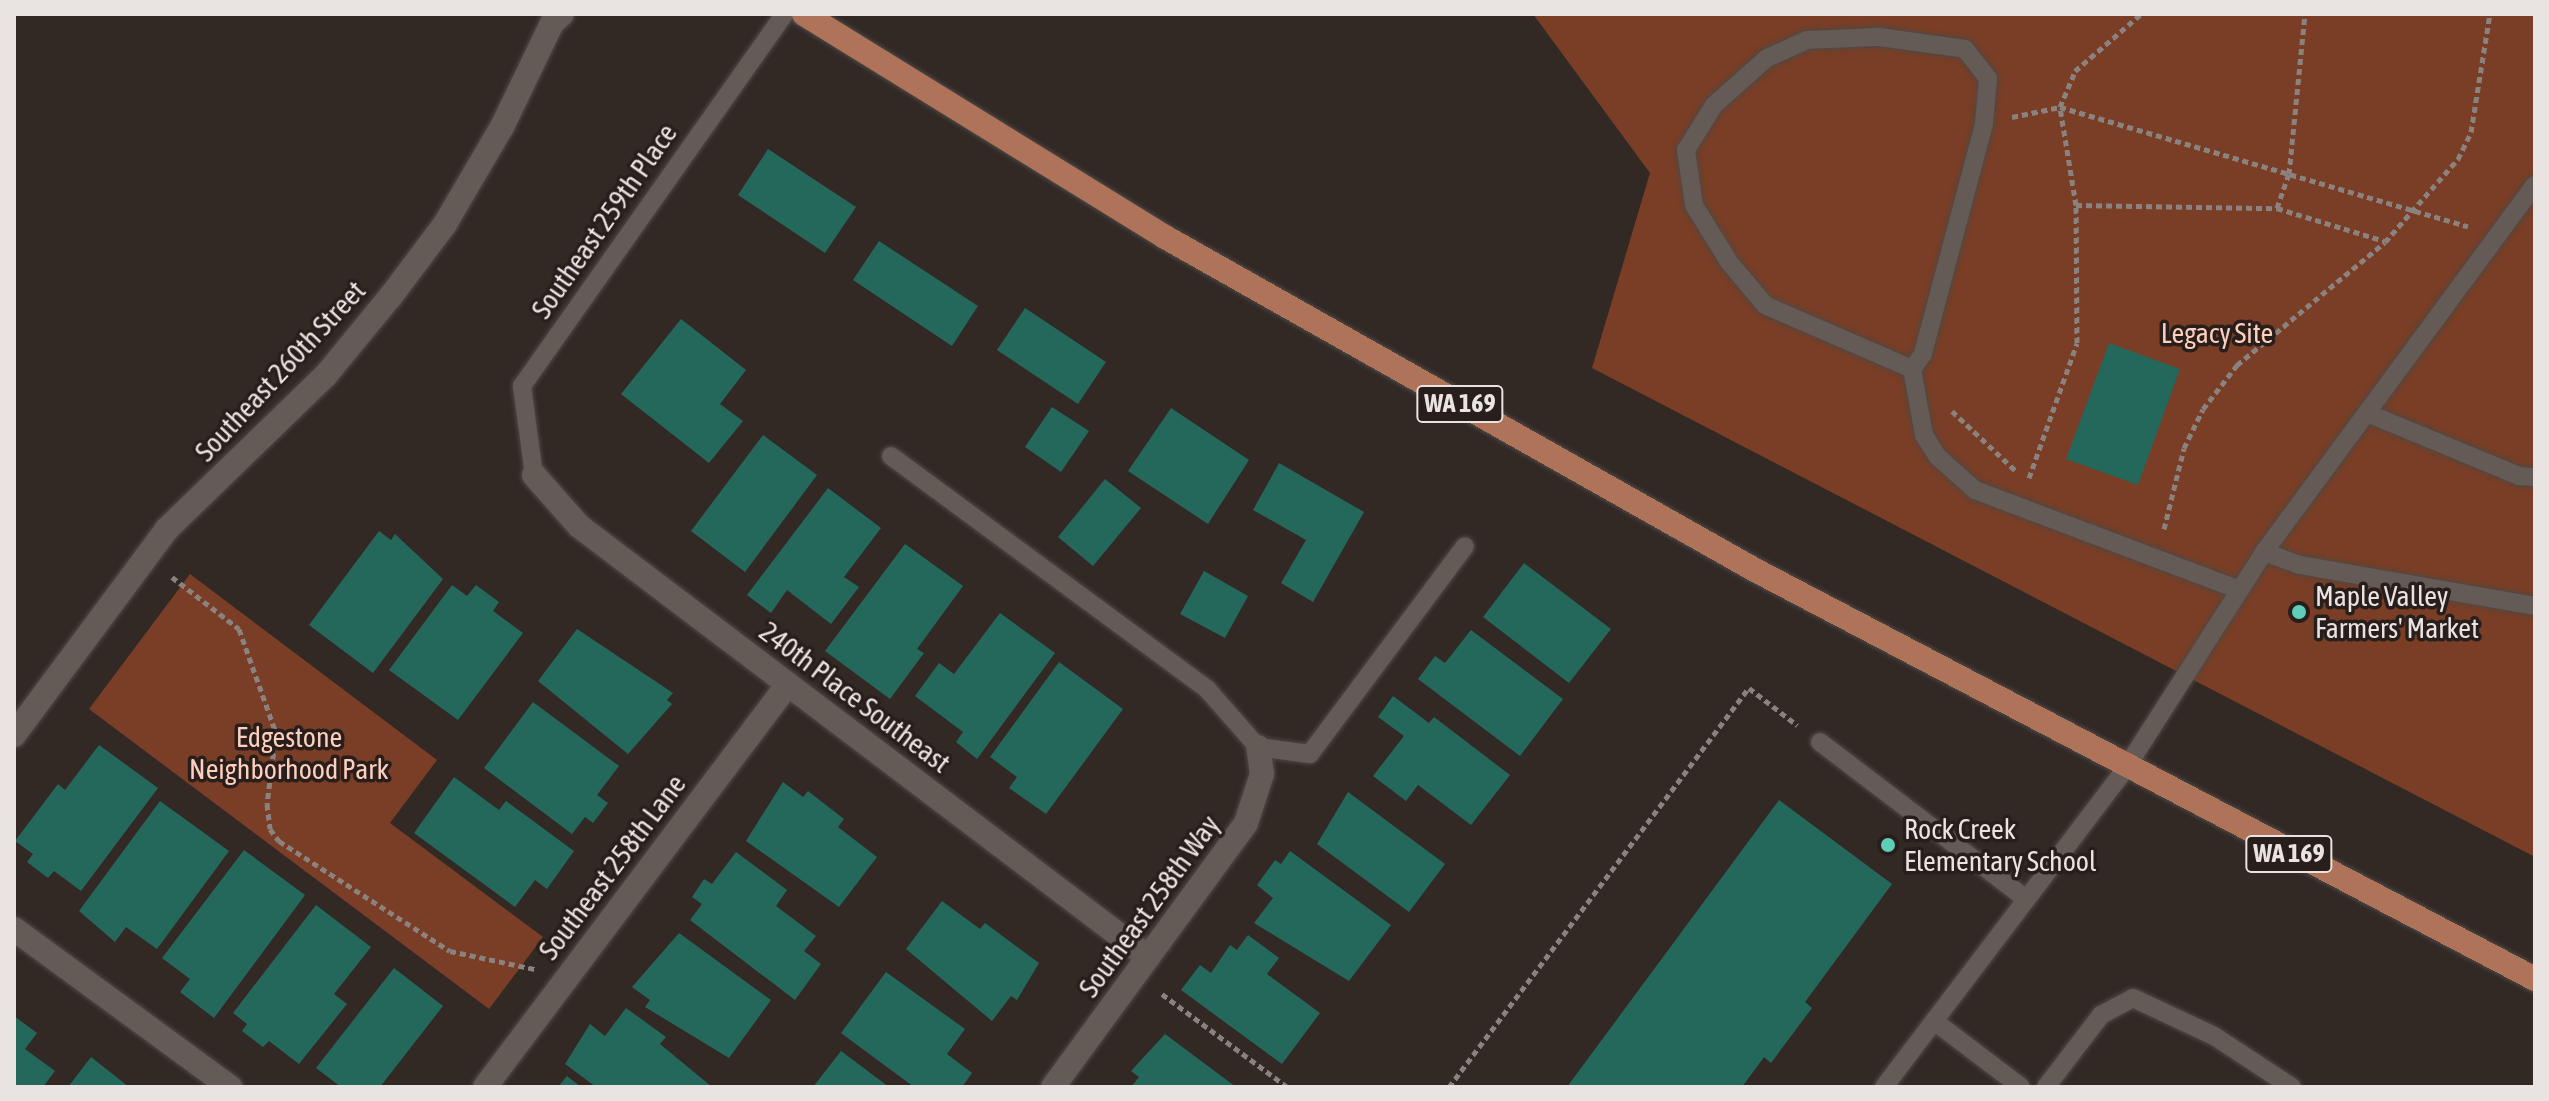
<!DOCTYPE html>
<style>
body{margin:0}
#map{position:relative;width:2549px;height:1101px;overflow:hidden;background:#322925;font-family:"Asap Condensed",sans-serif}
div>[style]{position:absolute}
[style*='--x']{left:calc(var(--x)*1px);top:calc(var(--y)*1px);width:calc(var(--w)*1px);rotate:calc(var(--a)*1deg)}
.green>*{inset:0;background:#793e25}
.building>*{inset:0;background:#24685b}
.path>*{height:5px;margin-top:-2.5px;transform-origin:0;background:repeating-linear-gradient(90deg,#8a827f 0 6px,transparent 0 10px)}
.roads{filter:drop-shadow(0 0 2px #4f4845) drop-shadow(0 0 2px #4f4845)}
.service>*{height:18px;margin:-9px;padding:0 9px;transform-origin:9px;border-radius:9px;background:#645a56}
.minor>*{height:24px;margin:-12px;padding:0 12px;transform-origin:12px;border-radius:12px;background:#645a56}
.primary>*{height:24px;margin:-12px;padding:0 12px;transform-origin:12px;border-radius:12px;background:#af7359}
.dots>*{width:22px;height:22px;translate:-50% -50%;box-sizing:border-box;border:4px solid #281f1c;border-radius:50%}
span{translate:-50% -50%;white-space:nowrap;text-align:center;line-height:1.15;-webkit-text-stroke:7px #281f1c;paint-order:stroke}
.shield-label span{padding:2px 6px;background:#281f1c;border:2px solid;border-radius:6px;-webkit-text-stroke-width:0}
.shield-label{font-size:26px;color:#e9e3e1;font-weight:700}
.street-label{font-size:28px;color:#e9e3e1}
.park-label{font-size:28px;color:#fecfbc}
.poi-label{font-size:28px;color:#e9e3e1}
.left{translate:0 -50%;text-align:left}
.frame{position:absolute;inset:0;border:16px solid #e9e3e1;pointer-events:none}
</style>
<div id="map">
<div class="green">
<div style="clip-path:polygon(1533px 14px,2535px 14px,2535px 857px,1592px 368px,1650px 173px)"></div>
<div style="clip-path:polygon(190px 574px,437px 760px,390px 823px,543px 937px,489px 1009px,89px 709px)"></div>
</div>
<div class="building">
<div style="clip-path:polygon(768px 149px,856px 207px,825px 253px,738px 195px)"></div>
<div style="clip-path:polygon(879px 241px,978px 306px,952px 346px,853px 280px)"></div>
<div style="clip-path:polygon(1025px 308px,1106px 362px,1078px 404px,997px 350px)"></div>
<div style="clip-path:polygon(681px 319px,746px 370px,720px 404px,743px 421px,709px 463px,621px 394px)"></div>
<div style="clip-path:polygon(2109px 343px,2180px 369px,2138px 485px,2066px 459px)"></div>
<div style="clip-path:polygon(1052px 407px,1089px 431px,1061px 472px,1025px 447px)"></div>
<div style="clip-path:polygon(1171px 408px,1249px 460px,1208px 524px,1128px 471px)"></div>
<div style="clip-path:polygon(763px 435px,817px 475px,745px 572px,691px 531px)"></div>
<div style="clip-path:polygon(1279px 463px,1364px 512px,1313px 602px,1281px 583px,1306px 540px,1253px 510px)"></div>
<div style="clip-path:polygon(1105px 479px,1141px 508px,1093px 566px,1058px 537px)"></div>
<div style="clip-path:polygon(828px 488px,881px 528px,844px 577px,859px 587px,831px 624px,787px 590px,771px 613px,747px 595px)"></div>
<div style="clip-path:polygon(379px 531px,391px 540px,395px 534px,443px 579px,373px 673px,309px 625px)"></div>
<div style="clip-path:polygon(905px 544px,963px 586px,917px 649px,924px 653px,890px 699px,825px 651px)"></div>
<div style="clip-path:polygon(1524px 563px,1611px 629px,1569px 683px,1483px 617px)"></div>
<div style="clip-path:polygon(1204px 571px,1248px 596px,1225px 638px,1180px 614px)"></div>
<div style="clip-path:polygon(452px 585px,467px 596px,476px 585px,499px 602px,493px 611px,523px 633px,458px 720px,389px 670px)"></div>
<div style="clip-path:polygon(1000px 613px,1055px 653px,977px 759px,956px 742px,963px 732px,915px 696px,939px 663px,954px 674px)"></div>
<div style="clip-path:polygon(577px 629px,673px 693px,667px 700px,672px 704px,628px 754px,538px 681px)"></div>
<div style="clip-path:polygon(1471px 630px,1563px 699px,1520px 756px,1418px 679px,1435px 656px,1445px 663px)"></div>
<div style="clip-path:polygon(1059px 662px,1123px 709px,1046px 814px,1009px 788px,1017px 777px,990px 757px)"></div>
<div style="clip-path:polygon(1393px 696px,1429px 723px,1434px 717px,1510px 775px,1471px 825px,1418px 785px,1406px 801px,1373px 776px,1404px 736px,1378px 717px)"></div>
<div style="clip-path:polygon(533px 702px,619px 766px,597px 795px,608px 803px,593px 823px,585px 817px,572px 834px,484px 768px)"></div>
<div style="clip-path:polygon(99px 745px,158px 788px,81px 891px,54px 871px,48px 878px,27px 862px,33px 854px,15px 841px,58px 784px,65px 790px)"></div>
<div style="clip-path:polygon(454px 777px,499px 810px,506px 801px,574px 851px,547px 889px,535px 880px,515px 907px,414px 833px)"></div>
<div style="clip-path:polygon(783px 782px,803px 797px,808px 791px,844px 819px,838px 827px,877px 857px,839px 907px,746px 841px)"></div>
<div style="clip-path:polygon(1348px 792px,1445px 864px,1409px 912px,1317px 844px)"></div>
<div style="clip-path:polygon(1779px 800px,1892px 884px,1805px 1002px,1812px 1008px,1771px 1063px,1764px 1057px,1742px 1087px,1567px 1087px)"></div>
<div style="clip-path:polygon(160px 801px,229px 851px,157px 949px,126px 927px,115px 942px,79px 911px)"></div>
<div style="clip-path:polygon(244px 850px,305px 895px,214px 1018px,180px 992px,190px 979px,162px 958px)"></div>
<div style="clip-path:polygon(1290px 851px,1391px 925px,1349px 981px,1254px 923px,1273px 898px,1257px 885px,1275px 860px,1281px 864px)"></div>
<div style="clip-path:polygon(736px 852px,787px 890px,776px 906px,816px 936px,804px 951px,821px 964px,795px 1000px,690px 920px,702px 904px,692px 897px,704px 879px,712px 884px)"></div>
<div style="clip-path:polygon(942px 901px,980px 929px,985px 923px,1039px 963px,1017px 1000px,1011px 996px,992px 1021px,906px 949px)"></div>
<div style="clip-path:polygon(316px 905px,371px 947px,334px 994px,347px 1004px,299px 1064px,269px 1041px,263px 1047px,242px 1031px,247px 1024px,233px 1013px)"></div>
<div style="clip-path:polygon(679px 933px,771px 1000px,729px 1058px,645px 1007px,650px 1000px,632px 987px)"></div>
<div style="clip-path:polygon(1248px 935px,1279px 958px,1267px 974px,1320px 1013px,1282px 1064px,1181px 990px,1200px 965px,1211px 973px,1230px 945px,1237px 950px)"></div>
<div style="clip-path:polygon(394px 968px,443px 1006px,380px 1087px,341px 1087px,316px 1068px)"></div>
<div style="clip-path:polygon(886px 972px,965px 1029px,947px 1054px,972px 1073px,962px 1087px,914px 1087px,841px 1033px)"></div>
<div style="clip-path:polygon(626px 1008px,666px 1037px,660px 1044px,712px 1087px,596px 1087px,565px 1064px,590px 1024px,605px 1036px)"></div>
<div style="clip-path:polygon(14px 1016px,37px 1033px,25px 1049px,55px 1071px,43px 1087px,14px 1087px)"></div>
<div style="clip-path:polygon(1165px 1034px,1236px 1087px,1131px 1087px,1139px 1077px,1131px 1071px)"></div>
<div style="clip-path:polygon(841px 1051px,889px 1087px,813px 1087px)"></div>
<div style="clip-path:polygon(91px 1057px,129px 1087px,68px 1087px)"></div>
<div style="clip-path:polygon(567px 1076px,581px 1087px,558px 1087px)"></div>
</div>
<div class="path">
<div style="--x:2012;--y:117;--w:49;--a:-11.8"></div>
<div style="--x:2060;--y:107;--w:425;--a:16.3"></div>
<div style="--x:2076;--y:205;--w:201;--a:0.9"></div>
<div style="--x:2277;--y:208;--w:112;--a:17.1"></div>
<div style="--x:2277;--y:208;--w:36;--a:-71"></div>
<div style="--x:2289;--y:174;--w:161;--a:-84.3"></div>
<div style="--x:1952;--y:411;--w:89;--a:43.2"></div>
<div style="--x:2029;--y:478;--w:143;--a:-70.4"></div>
<div style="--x:2077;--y:343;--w:138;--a:-90.4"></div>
<div style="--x:2076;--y:205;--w:99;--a:-99.3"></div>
<div style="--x:2060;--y:107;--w:39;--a:-67"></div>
<div style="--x:2075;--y:71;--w:87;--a:-40.8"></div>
<div style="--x:2164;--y:529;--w:83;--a:-76.1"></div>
<div style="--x:2184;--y:448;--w:43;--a:-64"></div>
<div style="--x:2203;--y:409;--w:56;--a:-52.3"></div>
<div style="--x:2237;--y:365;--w:192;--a:-39.7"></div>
<div style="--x:2385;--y:242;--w:111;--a:-48.7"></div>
<div style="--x:2458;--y:159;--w:30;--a:-64"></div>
<div style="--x:2471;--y:132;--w:120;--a:-80.9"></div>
<div style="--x:172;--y:577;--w:85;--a:37.8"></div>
<div style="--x:239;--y:629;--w:110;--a:70.4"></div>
<div style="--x:276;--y:733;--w:72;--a:97.2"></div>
<div style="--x:267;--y:804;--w:25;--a:83"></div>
<div style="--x:270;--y:829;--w:15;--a:53"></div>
<div style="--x:279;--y:841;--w:203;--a:32.8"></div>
<div style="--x:450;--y:951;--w:87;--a:12"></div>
<div style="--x:1162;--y:994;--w:156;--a:36.6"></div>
<div style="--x:1449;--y:1087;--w:499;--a:-53.1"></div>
<div style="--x:1749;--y:688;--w:61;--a:37.6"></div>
</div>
<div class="roads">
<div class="service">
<div style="--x:1879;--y:37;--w:87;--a:7.9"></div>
<div style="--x:1965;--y:49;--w:37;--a:52"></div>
<div style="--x:1988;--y:78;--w:46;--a:95"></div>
<div style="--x:1984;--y:124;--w:238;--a:104.9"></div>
<div style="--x:1923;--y:354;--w:19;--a:126"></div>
<div style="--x:1912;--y:369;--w:160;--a:-156.5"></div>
<div style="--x:1765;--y:305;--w:56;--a:-129.9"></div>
<div style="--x:1729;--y:262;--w:67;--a:-121.6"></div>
<div style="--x:1694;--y:205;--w:56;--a:-98.3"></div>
<div style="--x:1686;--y:150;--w:53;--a:-58.1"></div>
<div style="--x:1714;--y:105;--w:71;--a:-41.6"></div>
<div style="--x:1767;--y:58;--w:44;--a:-24.2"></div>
<div style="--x:1807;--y:40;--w:72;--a:-2.4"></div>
<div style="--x:1912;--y:369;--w:67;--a:79.7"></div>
<div style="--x:1924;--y:435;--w:26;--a:58"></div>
<div style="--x:1938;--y:457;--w:50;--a:41.7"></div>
<div style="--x:1975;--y:490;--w:283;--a:20.7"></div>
<div style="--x:2367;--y:413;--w:165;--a:22.5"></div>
<div style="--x:2519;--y:476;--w:16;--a:4"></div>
<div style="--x:891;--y:456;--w:393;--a:36.4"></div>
<div style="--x:1207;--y:689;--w:77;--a:48.7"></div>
<div style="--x:1258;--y:747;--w:52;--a:7.7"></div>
<div style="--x:1310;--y:754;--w:259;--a:-53.3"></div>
<div style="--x:534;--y:475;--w:90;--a:-97.7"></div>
<div style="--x:522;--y:386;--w:455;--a:-54.8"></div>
<div style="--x:2264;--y:552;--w:38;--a:20"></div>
<div style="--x:2300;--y:565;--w:239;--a:9.9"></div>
<div style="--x:1820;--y:742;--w:259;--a:37.3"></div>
<div style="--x:1934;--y:1021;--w:109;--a:37.2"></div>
<div style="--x:1884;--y:1087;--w:400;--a:-52.8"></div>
<div style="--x:2126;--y:768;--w:256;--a:-57.4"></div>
<div style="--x:2264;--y:552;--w:456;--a:-53.6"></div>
<div style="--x:2046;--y:1087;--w:91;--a:-52.6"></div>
<div style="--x:2101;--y:1015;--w:36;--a:-28"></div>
<div style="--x:2133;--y:998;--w:89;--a:25.1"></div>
<div style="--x:2214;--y:1036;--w:93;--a:33.2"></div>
</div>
<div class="minor">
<div style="--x:534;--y:475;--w:68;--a:48.6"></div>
<div style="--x:579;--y:526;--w:714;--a:37.14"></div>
<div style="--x:14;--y:735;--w:257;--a:-53.4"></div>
<div style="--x:167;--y:529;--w:221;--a:-44.1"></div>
<div style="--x:326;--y:375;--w:102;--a:-50.6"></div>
<div style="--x:391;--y:296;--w:90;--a:-53.1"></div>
<div style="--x:445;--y:224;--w:113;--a:-59.6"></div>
<div style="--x:502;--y:127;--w:115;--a:-64.3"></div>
<div style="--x:552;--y:23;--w:13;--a:-42"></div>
<div style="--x:14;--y:929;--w:268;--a:36.2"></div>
<div style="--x:485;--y:1087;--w:504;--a:-53.06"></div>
<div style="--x:1053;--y:1087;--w:327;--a:-53.8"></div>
<div style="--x:1246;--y:823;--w:52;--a:-71.9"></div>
<div style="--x:1262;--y:774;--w:27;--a:-98"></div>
</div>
<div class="primary">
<div style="--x:804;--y:14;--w:424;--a:31.7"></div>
<div style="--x:1165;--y:237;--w:677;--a:29.44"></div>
<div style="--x:1755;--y:570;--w:881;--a:27.67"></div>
</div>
</div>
<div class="dots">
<div style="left:2299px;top:612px;background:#5eceb8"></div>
<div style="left:1888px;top:845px;background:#5eceb8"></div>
</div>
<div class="shield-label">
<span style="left:1460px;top:404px">WA 169</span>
<span style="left:2289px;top:854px">WA 169</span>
</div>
<div class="street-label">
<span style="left:604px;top:221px;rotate:-55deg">Southeast 259th Place</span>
<span style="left:280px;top:371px;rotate:-47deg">Southeast 260th Street</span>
<span style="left:855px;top:697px;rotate:37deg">240th Place Southeast</span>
<span style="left:612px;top:867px;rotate:-53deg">Southeast 258th Lane</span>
<span style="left:1149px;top:906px;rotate:-54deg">Southeast 258th Way</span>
</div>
<div class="park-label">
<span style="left:2217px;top:333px">Legacy Site</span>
<span style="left:289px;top:753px">Edgestone<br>Neighborhood Park</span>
</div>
<div class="poi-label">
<span class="left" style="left:2315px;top:612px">Maple Valley<br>Farmers' Market</span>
<span class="left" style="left:1904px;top:845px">Rock Creek<br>Elementary School</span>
</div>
<div class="frame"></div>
</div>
